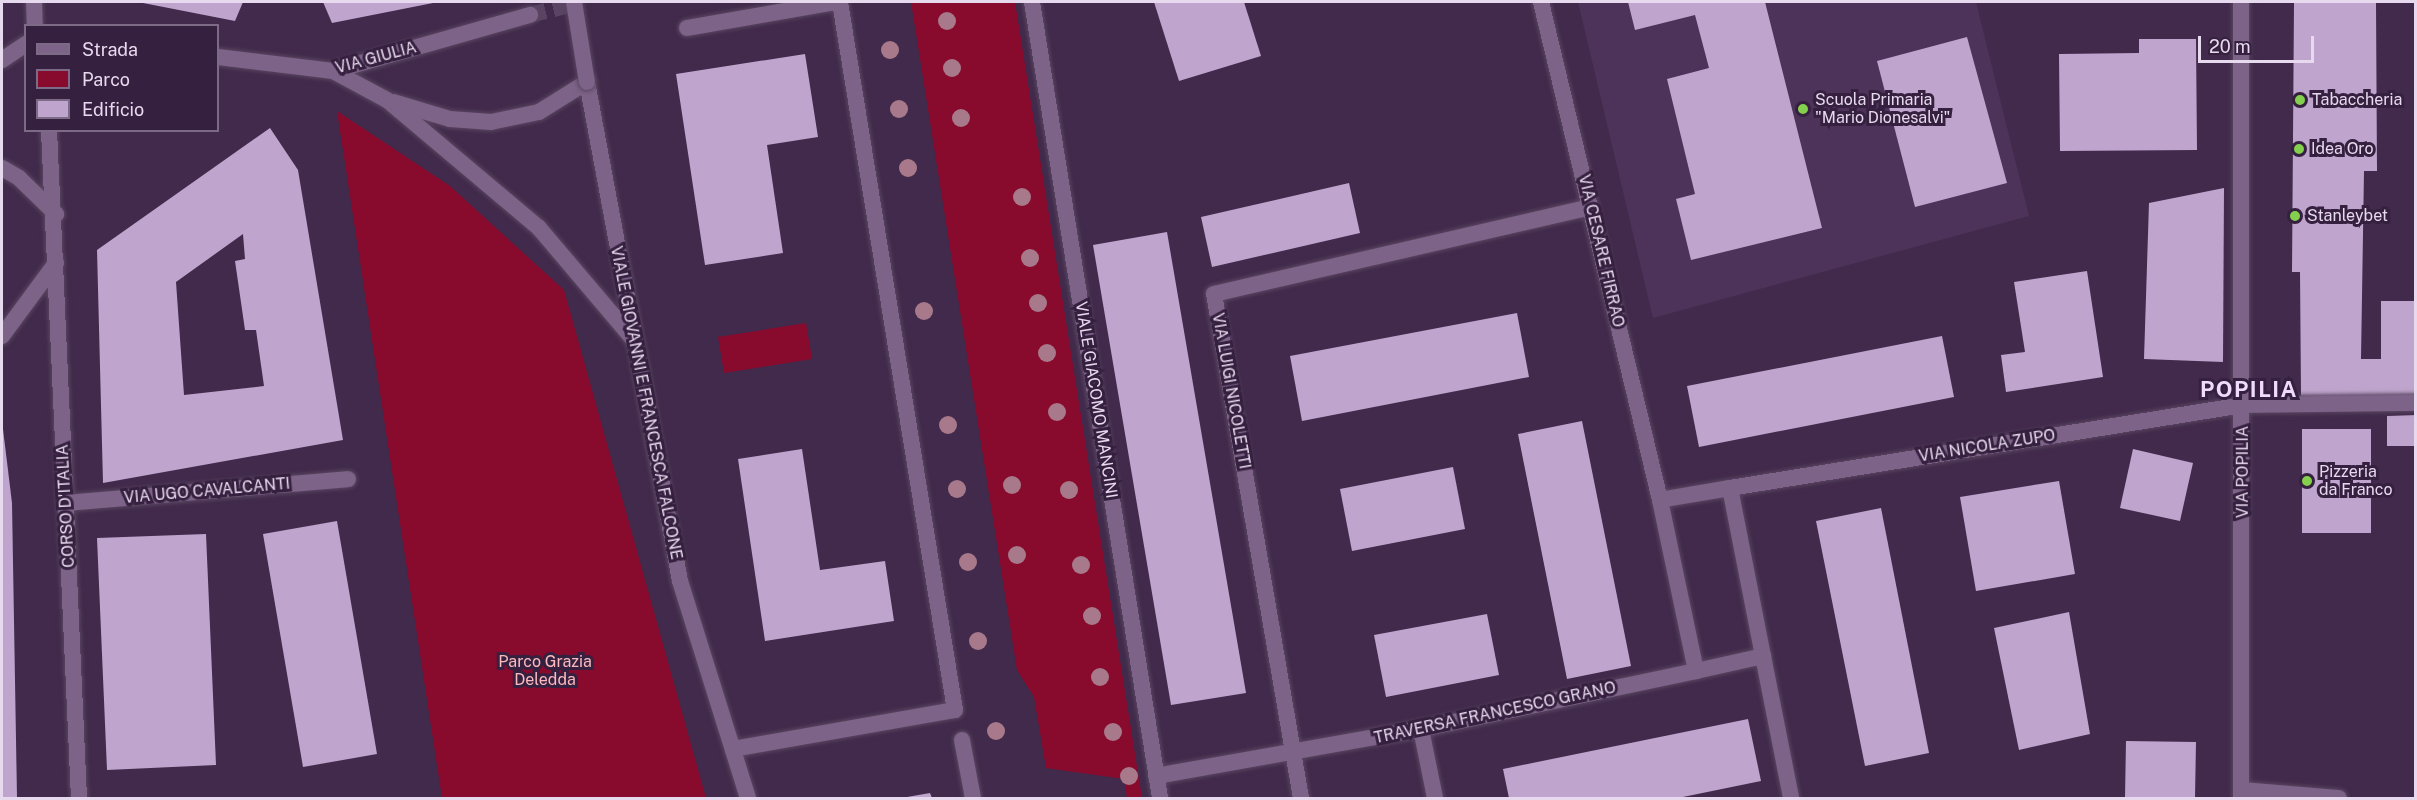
<!DOCTYPE html>
<style>
body{margin:0}
#map{position:relative;width:2417px;height:800px;overflow:hidden;background:#412a4b;font-family:"Public Sans",sans-serif}
div>[style]{position:absolute}
[style*='--x']{left:calc(var(--x)*1px);top:calc(var(--y)*1px);width:calc(var(--w)*1px);rotate:calc(var(--a)*1deg)}
.built>*{inset:0;background:#4d3359}
.green>*{inset:0;background:#880a2d}
.building>*{inset:0;background:#bfa5cd}
.minor-tunnel>*{height:16px;margin-top:-8px;transform-origin:0;background:repeating-linear-gradient(90deg,#5a4463 0 16px,transparent 0 24px)}
.roads{filter:drop-shadow(0 0 2px #594661) drop-shadow(0 0 2px #594661)}
.service>*{height:16px;margin:-8px;padding:0 8px;transform-origin:8px;border-radius:8px;background:#7c6387}
.minor>*{height:16px;margin:-8px;padding:0 8px;transform-origin:8px;border-radius:8px;background:#7c6387}
.tertiary>*{height:16px;margin:-8px;padding:0 8px;transform-origin:8px;border-radius:8px;background:#7c6387}
.bridges{filter:drop-shadow(0 0 2px #594661) drop-shadow(0 0 2px #594661)}
.tertiary-bridge>*{height:16px;margin:-8px;padding:0 8px;transform-origin:8px;border-radius:8px;background:#7c6387}
.trees>*{width:18px;height:18px;margin:-9px;border-radius:50%;background:#a8798a}
.dots>*{width:16px;height:16px;translate:-50% -50%;box-sizing:border-box;border:3px solid #362040;border-radius:50%}
span{translate:-50% -50%;white-space:nowrap;text-align:center;line-height:1.15;-webkit-text-stroke:6px #362040;paint-order:stroke}
.street-label{font-size:16px;color:#e7d9ee}
.poi-label{font-size:16px;color:#e7d9ee}
.left{translate:0 -50%;text-align:left}
.park-label{font-size:16px;color:#fcbabe}
.district-label{font-size:22px;color:#f1dbfc;font-weight:700;letter-spacing:1.5px}
.frame{position:absolute;inset:0;border:3px solid #e7d9ee;pointer-events:none}
.legend{position:absolute;left:24px;top:24px;width:195px;height:108px;box-sizing:border-box;background:#362040;border:2px solid #7d6a86;margin:0;padding:8px 10px;list-style:none;font-size:18px;color:#e7d9ee}
.legend li{display:flex;align-items:center;gap:12px;height:30px}
.legend b{width:30px;border:2px solid #7d6a86}
.scale{position:absolute;left:2198px;top:36px;width:116px;height:27px;box-sizing:border-box;border:3px solid #e7d9ee;border-top:0;padding-left:8px;font-size:18px;line-height:21px;white-space:nowrap;color:#e7d9ee;-webkit-text-stroke:4px #362040;paint-order:stroke}
</style>
<div id="map">
<div class="built">
<div style="clip-path:polygon(1578px 2px,1976px 2px,2029px 216px,1653px 318px)"></div>
</div>
<div class="green">
<div style="clip-path:polygon(911px 2px,1015px 2px,1142px 798px,1127px 798px,1124px 779px,1046px 768px,1034px 697px,1017px 670px)"></div>
<div style="clip-path:polygon(337px 111px,450px 186px,564px 290px,706px 798px,442px 798px)"></div>
<div style="clip-path:polygon(806px 323px,812px 359px,724px 373px,718px 337px)"></div>
</div>
<div class="building">
<div style="clip-path:polygon(138px 2px,243px 2px,235px 21px)"></div>
<div style="clip-path:polygon(323px 2px,433px 2px,433px 3px,332px 23px)"></div>
<div style="clip-path:polygon(1154px 2px,1244px 2px,1261px 56px,1179px 81px)"></div>
<div style="clip-path:polygon(1628px 2px,1765px 2px,1822px 228px,1691px 260px,1676px 199px,1695px 194px,1667px 79px,1709px 68px,1695px 15px,1635px 30px)"></div>
<div style="clip-path:polygon(2294px 2px,2376px 2px,2377px 171px,2364px 171px,2361px 359px,2381px 359px,2381px 301px,2416px 301px,2416px 397px,2301px 396px,2300px 272px,2292px 272px)"></div>
<div style="clip-path:polygon(1967px 37px,2007px 183px,1915px 207px,1877px 61px)"></div>
<div style="clip-path:polygon(2139px 39px,2196px 39px,2197px 150px,2060px 151px,2059px 54px,2139px 53px)"></div>
<div style="clip-path:polygon(805px 54px,818px 137px,767px 145px,783px 253px,705px 265px,676px 74px)"></div>
<div style="clip-path:polygon(evenodd,270px 128px,298px 170px,343px 440px,103px 483px,97px 250px,270px 128px,243px 234px,245px 259px,235px 261px,245px 330px,256px 330px,264px 386px,184px 395px,176px 282px,243px 234px)"></div>
<div style="clip-path:polygon(1349px 183px,1360px 233px,1212px 267px,1201px 217px)"></div>
<div style="clip-path:polygon(2224px 188px,2223px 362px,2144px 359px,2149px 203px)"></div>
<div style="clip-path:polygon(1167px 232px,1246px 693px,1171px 705px,1093px 245px)"></div>
<div style="clip-path:polygon(2087px 271px,2103px 377px,2006px 392px,2001px 355px,2025px 352px,2014px 282px)"></div>
<div style="clip-path:polygon(1517px 313px,1529px 377px,1302px 421px,1290px 356px)"></div>
<div style="clip-path:polygon(1942px 336px,1954px 397px,1699px 447px,1687px 386px)"></div>
<div style="clip-path:polygon(2416px 415px,2416px 446px,2387px 446px,2387px 416px)"></div>
<div style="clip-path:polygon(2px 421px,12px 503px,17px 798px,2px 798px)"></div>
<div style="clip-path:polygon(1582px 421px,1631px 666px,1567px 679px,1518px 434px)"></div>
<div style="clip-path:polygon(2302px 429px,2371px 429px,2371px 533px,2302px 533px)"></div>
<div style="clip-path:polygon(802px 449px,820px 570px,885px 561px,894px 621px,765px 641px,738px 459px)"></div>
<div style="clip-path:polygon(2133px 449px,2193px 463px,2180px 521px,2120px 508px)"></div>
<div style="clip-path:polygon(1453px 467px,1465px 529px,1352px 551px,1340px 489px)"></div>
<div style="clip-path:polygon(2059px 481px,2075px 574px,1976px 591px,1960px 497px)"></div>
<div style="clip-path:polygon(1881px 508px,1929px 753px,1865px 766px,1816px 521px)"></div>
<div style="clip-path:polygon(337px 521px,377px 754px,303px 767px,263px 534px)"></div>
<div style="clip-path:polygon(206px 534px,216px 765px,107px 770px,97px 538px)"></div>
<div style="clip-path:polygon(2069px 612px,2090px 734px,2019px 750px,1994px 628px)"></div>
<div style="clip-path:polygon(1487px 614px,1499px 675px,1386px 697px,1374px 635px)"></div>
<div style="clip-path:polygon(1748px 719px,1761px 781px,1678px 798px,1509px 798px,1503px 769px)"></div>
<div style="clip-path:polygon(2126px 741px,2196px 742px,2195px 798px,2125px 798px)"></div>
<div style="clip-path:polygon(930px 793px,932px 798px,907px 798px,907px 797px)"></div>
</div>
<div class="minor-tunnel">
<div style="--x:530;--y:15;--w:53;--a:-14.3"></div>
</div>
<div class="roads">
<div class="service">
<div style="--x:687;--y:28;--w:151;--a:-9.9"></div>
<div style="--x:1421;--y:729;--w:70;--a:78.5"></div>
<div style="--x:962;--y:740;--w:59;--a:79.3"></div>
<div style="--x:733;--y:749;--w:225;--a:-10"></div>
<div style="--x:955;--y:710;--w:717;--a:-99.23"></div>
</div>
<div class="minor">
<div style="--x:34;--y:2;--w:24;--a:88"></div>
<div style="--x:1541;--y:2;--w:512;--a:76.56"></div>
<div style="--x:1660;--y:500;--w:175;--a:78.1"></div>
<div style="--x:1696;--y:671;--w:69;--a:-12.6"></div>
<div style="--x:1763;--y:656;--w:171;--a:-101.1"></div>
<div style="--x:1730;--y:488;--w:71;--a:170.3"></div>
<div style="--x:218;--y:57;--w:116;--a:6.9"></div>
<div style="--x:333;--y:71;--w:205;--a:-15.9"></div>
<div style="--x:2;--y:60;--w:29;--a:-34"></div>
<div style="--x:333;--y:71;--w:61;--a:28.2"></div>
<div style="--x:387;--y:100;--w:199;--a:40.1"></div>
<div style="--x:539;--y:228;--w:147;--a:49.7"></div>
<div style="--x:393;--y:102;--w:59;--a:16.6"></div>
<div style="--x:450;--y:119;--w:41;--a:4.2"></div>
<div style="--x:491;--y:122;--w:49;--a:-11.8"></div>
<div style="--x:539;--y:112;--w:57;--a:-32"></div>
<div style="--x:49;--y:130;--w:669;--a:87.43"></div>
<div style="--x:2;--y:168;--w:20;--a:30"></div>
<div style="--x:19;--y:178;--w:52;--a:44.2"></div>
<div style="--x:2;--y:336;--w:91;--a:-53.5"></div>
<div style="--x:1730;--y:488;--w:520;--a:-9.19"></div>
<div style="--x:2243;--y:405;--w:173;--a:-0.7"></div>
<div style="--x:65;--y:503;--w:284;--a:-4.8"></div>
<div style="--x:1763;--y:656;--w:145;--a:78.8"></div>
<div style="--x:1156;--y:776;--w:269;--a:-10.1"></div>
<div style="--x:1421;--y:729;--w:281;--a:-11.9"></div>
<div style="--x:2241;--y:790;--w:98;--a:4.7"></div>
<div style="--x:1301;--y:798;--w:511;--a:-99.79"></div>
<div style="--x:1214;--y:294;--w:386;--a:-13"></div>
<div style="--x:2241;--y:798;--w:796;--a:-90"></div>
</div>
<div class="tertiary">
<div style="--x:1032;--y:2;--w:806;--a:80.86"></div>
<div style="--x:587;--y:82;--w:508;--a:79.44"></div>
<div style="--x:680;--y:581;--w:227;--a:72.6"></div>
</div>
</div>
<div class="bridges">
<div class="tertiary-bridge">
<div style="--x:574;--y:2;--w:81;--a:80.8"></div>
</div>
</div>
<div class="trees">
<div style="left:947px;top:21px"></div>
<div style="left:890px;top:50px"></div>
<div style="left:952px;top:68px"></div>
<div style="left:899px;top:109px"></div>
<div style="left:961px;top:118px"></div>
<div style="left:908px;top:168px"></div>
<div style="left:1022px;top:197px"></div>
<div style="left:1030px;top:258px"></div>
<div style="left:1038px;top:303px"></div>
<div style="left:924px;top:311px"></div>
<div style="left:1047px;top:353px"></div>
<div style="left:1057px;top:412px"></div>
<div style="left:948px;top:425px"></div>
<div style="left:1012px;top:485px"></div>
<div style="left:957px;top:489px"></div>
<div style="left:1069px;top:490px"></div>
<div style="left:1017px;top:555px"></div>
<div style="left:968px;top:562px"></div>
<div style="left:1081px;top:565px"></div>
<div style="left:1092px;top:616px"></div>
<div style="left:978px;top:641px"></div>
<div style="left:1100px;top:677px"></div>
<div style="left:996px;top:731px"></div>
<div style="left:1113px;top:732px"></div>
<div style="left:1129px;top:776px"></div>
</div>
<div class="dots">
<div style="left:2300px;top:100px;background:#84d04e"></div>
<div style="left:1803px;top:109px;background:#84d04e"></div>
<div style="left:2299px;top:149px;background:#84d04e"></div>
<div style="left:2295px;top:216px;background:#84d04e"></div>
<div style="left:2307px;top:481px;background:#84d04e"></div>
</div>
<div class="street-label">
<span style="left:376px;top:58px;rotate:-15deg">VIA GIULIA</span>
<span style="left:1601px;top:251px;rotate:77deg">VIA CESARE FIRRAO</span>
<span style="left:1231px;top:391px;rotate:80deg">VIA LUIGI NICOLETTI</span>
<span style="left:1096px;top:400px;rotate:81deg">VIALE GIACOMO MANCINI</span>
<span style="left:646px;top:403px;rotate:79deg">VIALE GIOVANNI E FRANCESCA FALCONE</span>
<span style="left:1987px;top:446px;rotate:-9deg">VIA NICOLA ZUPO</span>
<span style="left:2243px;top:472px;rotate:-90deg">VIA POPILIA</span>
<span style="left:207px;top:491px;rotate:-5deg">VIA UGO CAVALCANTI</span>
<span style="left:66px;top:506px;rotate:-93deg">CORSO D'ITALIA</span>
<span style="left:1495px;top:713px;rotate:-12deg">TRAVERSA FRANCESCO GRANO</span>
</div>
<div class="poi-label">
<span class="left" style="left:1815px;top:109px">Scuola Primaria<br>"Mario Dionesalvi"</span>
<span class="left" style="left:2312px;top:100px">Tabaccheria</span>
<span class="left" style="left:2311px;top:149px">Idea Oro</span>
<span class="left" style="left:2307px;top:216px">Stanleybet</span>
<span class="left" style="left:2319px;top:481px">Pizzeria<br>da Franco</span>
</div>
<div class="park-label">
<span style="left:545px;top:671px">Parco Grazia<br>Deledda</span>
</div>
<div class="district-label">
<span style="left:2249px;top:390px">POPILIA</span>
</div>
<div class="frame"></div>
<ul class="legend">
<li><b style="height:8px;background:#7c6387"></b>Strada</li>
<li><b style="height:16px;background:#880a2d"></b>Parco</li>
<li><b style="height:16px;background:#bfa5cd"></b>Edificio</li>
</ul>
<div class="scale">20 m</div>
</div>
